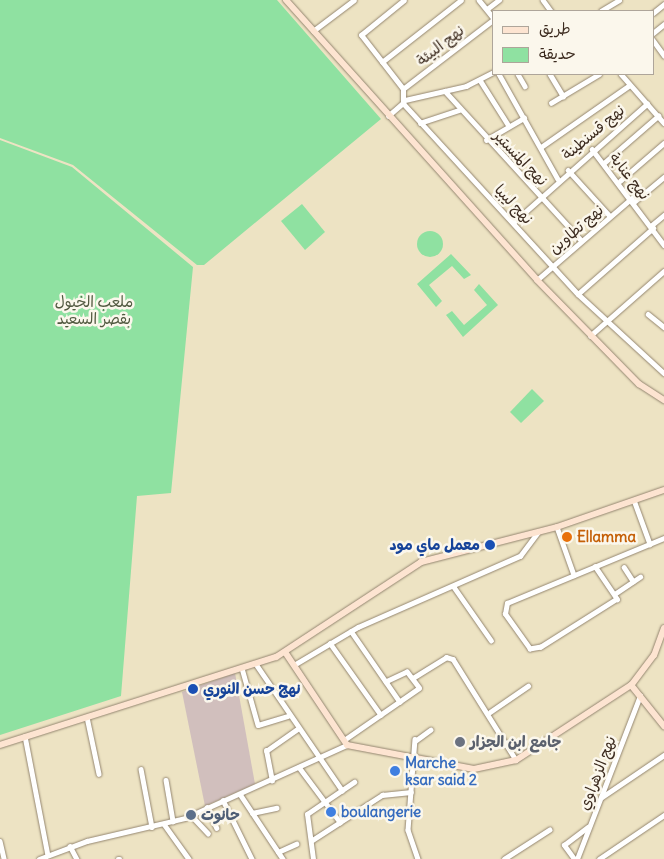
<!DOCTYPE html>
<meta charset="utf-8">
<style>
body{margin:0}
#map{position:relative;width:664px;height:859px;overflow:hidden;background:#ede3c3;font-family:Delius,"Playpen Sans Arabic",sans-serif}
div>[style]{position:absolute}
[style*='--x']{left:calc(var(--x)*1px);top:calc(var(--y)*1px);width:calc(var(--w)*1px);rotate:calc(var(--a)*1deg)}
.industrial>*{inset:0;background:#d1bfbd}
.green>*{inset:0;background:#8fe1a1}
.round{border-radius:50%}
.roads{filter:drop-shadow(0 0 1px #948670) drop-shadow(0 0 1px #948670)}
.street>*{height:4.5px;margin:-2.25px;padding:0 2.25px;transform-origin:2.25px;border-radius:2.25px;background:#fff}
.secondary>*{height:6px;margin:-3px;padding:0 3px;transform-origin:3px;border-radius:3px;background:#fde4d1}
.dots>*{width:14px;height:14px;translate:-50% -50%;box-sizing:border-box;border:2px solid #fbf7ec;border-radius:50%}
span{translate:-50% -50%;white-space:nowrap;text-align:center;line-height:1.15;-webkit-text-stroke:5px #fbf7ec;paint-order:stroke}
.street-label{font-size:15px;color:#3b2a1e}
.park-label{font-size:15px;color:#50583f}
.food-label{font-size:15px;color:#c56008;font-weight:700}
.left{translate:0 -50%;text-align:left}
.transit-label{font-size:15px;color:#164399;font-weight:700}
.right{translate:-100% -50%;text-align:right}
.worship-label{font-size:15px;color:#5b616d;font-weight:700}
.shop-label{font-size:15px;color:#366cbe;font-weight:700}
.service-label{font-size:15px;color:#4e5e75;font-weight:700}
.legend{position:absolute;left:492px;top:10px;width:162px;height:65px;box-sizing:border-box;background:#fbf7ec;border:1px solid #aea59a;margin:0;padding:6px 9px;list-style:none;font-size:15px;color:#3b2a1e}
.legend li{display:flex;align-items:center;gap:10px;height:25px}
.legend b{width:25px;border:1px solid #aea59a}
</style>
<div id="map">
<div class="industrial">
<div style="clip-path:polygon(235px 673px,255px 784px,205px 806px,182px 692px)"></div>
</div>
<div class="green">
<div style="clip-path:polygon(0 0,277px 0,381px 119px,204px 265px,197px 265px,73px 165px,0 138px)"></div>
<div style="clip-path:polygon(0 140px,72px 167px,193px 267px,171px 493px,137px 496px,121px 696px,0 735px)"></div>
<div style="clip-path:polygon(302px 204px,325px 232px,305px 250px,281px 221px)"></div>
<div class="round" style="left:417px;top:231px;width:26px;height:26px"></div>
<div style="clip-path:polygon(451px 254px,471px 275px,464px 279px,452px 266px,429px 285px,442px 301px,436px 307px,417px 284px)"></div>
<div style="clip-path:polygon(479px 284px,498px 305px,463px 337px,446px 315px,452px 311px,464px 325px,487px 305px,474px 290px)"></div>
<div style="clip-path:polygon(532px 389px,544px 401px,521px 423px,510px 412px)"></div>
</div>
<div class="roads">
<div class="street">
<div style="--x:479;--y:0;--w:22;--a:51"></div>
<div style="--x:543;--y:0;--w:14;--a:54"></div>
<div style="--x:487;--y:9;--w:15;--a:-37"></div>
<div style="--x:601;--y:11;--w:21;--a:-31"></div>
<div style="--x:653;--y:13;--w:14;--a:-39"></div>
<div style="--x:313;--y:31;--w:51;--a:-37.1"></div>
<div style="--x:653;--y:33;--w:14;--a:-39"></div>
<div style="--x:653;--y:40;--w:19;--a:54"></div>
<div style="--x:382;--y:62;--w:100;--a:-38.1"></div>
<div style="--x:499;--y:74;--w:120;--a:60.7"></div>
<div style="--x:518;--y:74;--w:14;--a:60"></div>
<div style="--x:550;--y:74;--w:26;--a:59"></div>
<div style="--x:621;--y:74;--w:65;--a:48.7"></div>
<div style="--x:480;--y:80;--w:54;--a:57.8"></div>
<div style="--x:403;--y:89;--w:113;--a:-37.5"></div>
<div style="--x:445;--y:91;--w:202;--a:47.6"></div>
<div style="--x:405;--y:100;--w:63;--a:-12.9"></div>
<div style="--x:466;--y:86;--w:30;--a:-27"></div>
<div style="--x:403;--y:103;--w:259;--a:47.5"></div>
<div style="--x:578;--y:294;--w:117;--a:42.6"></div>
<div style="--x:403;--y:103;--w:14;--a:-90"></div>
<div style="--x:403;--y:89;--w:68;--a:-127.9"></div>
<div style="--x:361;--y:35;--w:55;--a:-39.1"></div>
<div style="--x:551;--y:103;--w:56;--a:-31.1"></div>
<div style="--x:388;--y:116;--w:20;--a:-41"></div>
<div style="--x:420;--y:123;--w:41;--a:-18.4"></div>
<div style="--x:486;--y:140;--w:44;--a:-30.1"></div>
<div style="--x:541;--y:147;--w:108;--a:-34.9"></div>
<div style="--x:592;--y:149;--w:120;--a:53.1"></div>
<div style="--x:604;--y:163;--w:72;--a:-41"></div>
<div style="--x:568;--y:170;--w:62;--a:47.6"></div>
<div style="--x:620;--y:181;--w:58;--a:-40.8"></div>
<div style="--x:634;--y:202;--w:39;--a:-40"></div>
<div style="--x:514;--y:222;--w:178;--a:-41.6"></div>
<div style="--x:652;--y:225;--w:16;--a:-40"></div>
<div style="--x:537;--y:280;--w:125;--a:-40.8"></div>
<div style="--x:578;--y:294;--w:100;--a:-41.3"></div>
<div style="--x:648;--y:314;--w:21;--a:39"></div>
<div style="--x:590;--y:336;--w:98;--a:-41.3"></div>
<div style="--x:634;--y:500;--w:47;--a:70"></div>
<div style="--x:557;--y:527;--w:51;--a:70.5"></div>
<div style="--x:595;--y:566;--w:40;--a:56"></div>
<div style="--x:617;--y:599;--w:90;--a:147.7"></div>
<div style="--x:541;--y:647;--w:11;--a:170"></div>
<div style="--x:530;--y:649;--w:43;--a:-125.5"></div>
<div style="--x:505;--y:614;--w:11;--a:-80"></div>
<div style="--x:507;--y:603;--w:170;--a:-22.5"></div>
<div style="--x:624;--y:567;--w:17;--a:57"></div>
<div style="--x:454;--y:587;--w:65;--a:55.1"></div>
<div style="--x:616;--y:593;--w:29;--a:-34"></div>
<div style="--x:351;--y:631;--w:86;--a:55.4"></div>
<div style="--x:330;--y:643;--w:88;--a:54.7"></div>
<div style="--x:256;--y:664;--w:153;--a:55.7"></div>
<div style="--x:294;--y:665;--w:74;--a:-30.7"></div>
<div style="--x:358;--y:627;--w:177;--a:-23.7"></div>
<div style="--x:520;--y:556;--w:30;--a:-53"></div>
<div style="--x:242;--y:668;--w:59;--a:74.3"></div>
<div style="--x:258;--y:725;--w:31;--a:-17"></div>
<div style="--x:413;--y:678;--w:39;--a:-32"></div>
<div style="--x:446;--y:657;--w:7;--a:16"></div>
<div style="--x:453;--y:659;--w:119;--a:58"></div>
<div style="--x:490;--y:712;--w:46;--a:-34.4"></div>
<div style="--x:87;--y:717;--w:58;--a:78.1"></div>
<div style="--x:25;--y:736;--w:121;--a:79.1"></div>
<div style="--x:415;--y:739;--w:91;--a:94.4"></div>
<div style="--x:408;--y:830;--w:31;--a:71"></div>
<div style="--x:344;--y:740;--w:91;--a:-34.7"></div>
<div style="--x:419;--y:688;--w:20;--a:-127"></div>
<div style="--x:407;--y:672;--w:23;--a:155"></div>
<div style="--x:415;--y:741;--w:19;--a:-36"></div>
<div style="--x:299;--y:767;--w:69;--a:53.3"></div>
<div style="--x:141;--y:769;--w:59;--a:79.3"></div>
<div style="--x:166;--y:780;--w:42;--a:80.3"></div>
<div style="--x:272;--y:781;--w:31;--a:-101"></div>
<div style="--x:266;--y:751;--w:38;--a:-35"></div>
<div style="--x:240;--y:794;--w:78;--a:56.5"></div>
<div style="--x:602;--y:797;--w:75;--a:-34.1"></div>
<div style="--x:223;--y:800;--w:66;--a:63.8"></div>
<div style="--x:207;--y:807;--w:23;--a:65"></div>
<div style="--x:252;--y:813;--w:25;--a:-12"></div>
<div style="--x:191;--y:815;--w:25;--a:47"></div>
<div style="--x:164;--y:824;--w:43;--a:54.5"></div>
<div style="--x:0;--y:841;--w:18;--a:77"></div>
<div style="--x:311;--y:841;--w:85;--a:-32.9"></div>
<div style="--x:382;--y:795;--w:29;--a:-6"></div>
<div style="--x:70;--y:846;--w:15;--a:62"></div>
<div style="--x:278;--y:852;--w:20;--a:-24"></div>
<div style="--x:39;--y:859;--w:51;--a:-20.6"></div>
<div style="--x:87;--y:841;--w:101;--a:-13.2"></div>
<div style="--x:185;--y:818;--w:178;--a:-24.3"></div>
<div style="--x:118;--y:859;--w:2;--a:0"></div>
<div style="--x:313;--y:859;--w:45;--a:-97.6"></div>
<div style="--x:307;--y:814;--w:57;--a:-34.2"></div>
<div style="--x:504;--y:859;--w:54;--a:-32.8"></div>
<div style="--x:574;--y:859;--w:17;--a:-126"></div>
<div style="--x:564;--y:845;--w:30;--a:-37"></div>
<div style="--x:577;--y:859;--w:175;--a:-68.9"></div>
<div style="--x:599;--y:859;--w:78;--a:-34.1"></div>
</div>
<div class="secondary">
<div style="--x:286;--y:0;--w:376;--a:48.1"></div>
<div style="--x:537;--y:280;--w:146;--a:45.6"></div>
<div style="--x:639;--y:384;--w:30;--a:33"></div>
<div style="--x:664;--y:628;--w:29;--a:110"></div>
<div style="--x:654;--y:655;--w:38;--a:127"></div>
<div style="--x:631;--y:685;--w:53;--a:51.2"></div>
<div style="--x:285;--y:652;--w:112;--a:56.3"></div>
<div style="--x:347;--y:745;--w:129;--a:10.7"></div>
<div style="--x:474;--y:769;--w:43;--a:-12.1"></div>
<div style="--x:516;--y:760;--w:137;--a:-33.1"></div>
<div style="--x:0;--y:745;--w:290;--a:-17.7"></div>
<div style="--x:276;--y:657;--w:173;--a:-33.2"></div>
<div style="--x:421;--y:562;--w:140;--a:-14.4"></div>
<div style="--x:557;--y:527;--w:113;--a:-19.1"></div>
</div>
</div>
<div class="dots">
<div style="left:567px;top:537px;background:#e8710a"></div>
<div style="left:490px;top:545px;background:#1a4fb4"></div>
<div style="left:193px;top:689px;background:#1a4fb4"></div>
<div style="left:460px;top:742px;background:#6b7280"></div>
<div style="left:395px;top:771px;background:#3f7fe0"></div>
<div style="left:331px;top:812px;background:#3f7fe0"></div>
<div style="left:191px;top:815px;background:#5c6f8a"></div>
</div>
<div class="street-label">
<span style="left:440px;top:45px;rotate:-38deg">نهج البيئة</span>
<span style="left:593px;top:132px;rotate:-40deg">نهج قسنطينة</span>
<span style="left:521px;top:158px;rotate:46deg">نهج المنستير</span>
<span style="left:630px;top:176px;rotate:52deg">نهج عنابة</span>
<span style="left:514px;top:204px;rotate:47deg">نهج ليبيا</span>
<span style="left:576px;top:229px;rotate:-41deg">نهج تطاوين</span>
<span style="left:597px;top:773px;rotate:-69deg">نهج الزهراوي</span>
</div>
<div class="park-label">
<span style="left:94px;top:310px">ملعب الخيول<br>بقصر السعيد</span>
</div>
<div class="food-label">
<span class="left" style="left:577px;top:537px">Ellamma</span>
</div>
<div class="transit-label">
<span class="right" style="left:480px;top:545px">معمل ماي مود</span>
<span class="left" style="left:203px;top:689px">نهج حسن النوري</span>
</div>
<div class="worship-label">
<span class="left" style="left:470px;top:742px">جامع ابن الجزار</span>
</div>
<div class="shop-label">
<span class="left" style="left:405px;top:771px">Marche<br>ksar said 2</span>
<span class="left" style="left:341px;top:812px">boulangerie</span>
</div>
<div class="service-label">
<span class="left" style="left:201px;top:815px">حانوت</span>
</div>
<ul class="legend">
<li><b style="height:6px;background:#fde4d1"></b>طريق</li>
<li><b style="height:14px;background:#8fe1a1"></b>حديقة</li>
</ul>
</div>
